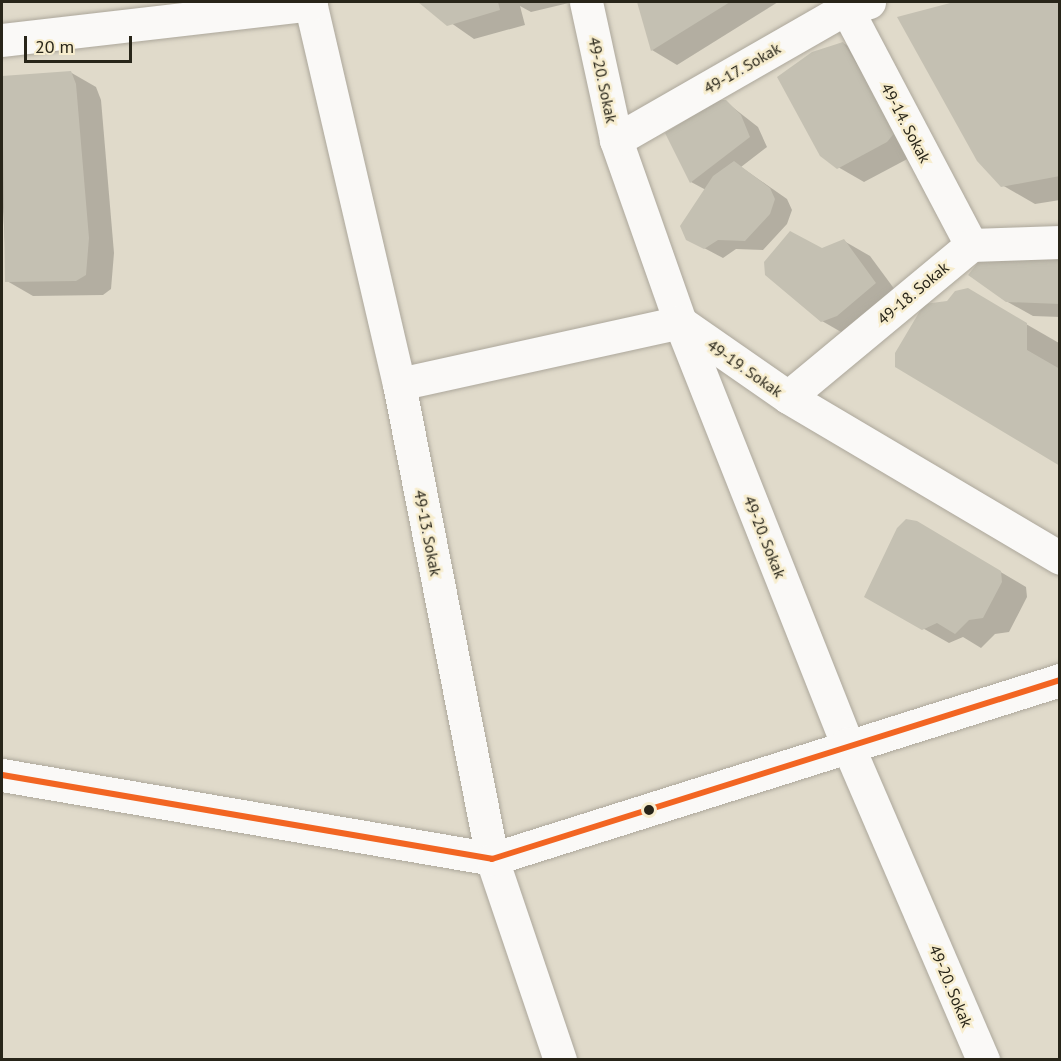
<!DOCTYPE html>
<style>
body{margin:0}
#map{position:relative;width:1061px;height:1061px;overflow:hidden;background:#e0daca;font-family:"PT Sans",sans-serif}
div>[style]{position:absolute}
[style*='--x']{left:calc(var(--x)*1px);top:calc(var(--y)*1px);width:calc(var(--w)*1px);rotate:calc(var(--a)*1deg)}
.shadow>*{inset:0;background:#0003}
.building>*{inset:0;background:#c4c0b2}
.roads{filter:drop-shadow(0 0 2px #aca79b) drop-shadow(0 0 2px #aca79b)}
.street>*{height:33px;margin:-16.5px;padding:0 16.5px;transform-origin:16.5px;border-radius:16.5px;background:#faf9f7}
.bus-1>*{height:6px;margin:-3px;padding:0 3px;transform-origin:3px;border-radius:3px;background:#f26522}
.dots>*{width:16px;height:16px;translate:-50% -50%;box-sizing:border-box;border:3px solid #f7edce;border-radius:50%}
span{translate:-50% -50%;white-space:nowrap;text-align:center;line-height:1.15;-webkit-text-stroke:5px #f7edce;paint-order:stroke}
.street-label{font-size:16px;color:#282519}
.frame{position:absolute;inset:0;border:3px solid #282519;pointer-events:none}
.scale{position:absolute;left:24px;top:36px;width:108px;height:27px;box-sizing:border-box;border:3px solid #282519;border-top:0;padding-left:8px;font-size:18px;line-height:21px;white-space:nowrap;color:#282519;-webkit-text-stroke:4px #f7edce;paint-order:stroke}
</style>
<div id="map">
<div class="shadow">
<div style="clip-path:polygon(421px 2px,573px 2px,531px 12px,520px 6px,525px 25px,474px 39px)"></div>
<div style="clip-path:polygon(639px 2px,778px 2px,677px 65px,652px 50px)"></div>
<div style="clip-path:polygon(960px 2px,1060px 2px,1060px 200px,1035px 204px,1002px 185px,899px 18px)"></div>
<div style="clip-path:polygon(843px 43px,869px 58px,913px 156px,864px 182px,838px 167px)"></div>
<div style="clip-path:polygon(70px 72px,96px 87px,101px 100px,114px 253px,111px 289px,103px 295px,33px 296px,7px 281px,2px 190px,2px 77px)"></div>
<div style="clip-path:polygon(726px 102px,758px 127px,767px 147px,741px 167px,787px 199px,792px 210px,787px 224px,763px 250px,736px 249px,723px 258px,687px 239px,706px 190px,691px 182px)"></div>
<div style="clip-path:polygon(844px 241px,870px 256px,901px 298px,848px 336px,822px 321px,822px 250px)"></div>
<div style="clip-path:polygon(1060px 252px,1060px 317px,1033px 316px,1006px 301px)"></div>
<div style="clip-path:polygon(967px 290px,1059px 343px,1059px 370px,948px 303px)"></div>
<div style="clip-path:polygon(916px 522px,1026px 587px,1027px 597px,1009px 632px,995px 634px,981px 648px,963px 637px,949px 643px,866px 596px)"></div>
</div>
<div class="building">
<div style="clip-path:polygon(418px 2px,498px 2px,500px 10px,447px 26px)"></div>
<div style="clip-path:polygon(637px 2px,730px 2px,651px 51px)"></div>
<div style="clip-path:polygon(954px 2px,1060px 2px,1060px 176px,1001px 187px,977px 161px,897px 17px)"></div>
<div style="clip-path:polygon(843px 42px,897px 130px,887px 142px,837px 169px,820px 156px,777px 77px,812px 52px)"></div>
<div style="clip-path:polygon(71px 71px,76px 84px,89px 238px,86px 275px,76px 281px,5px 282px,2px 76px)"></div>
<div style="clip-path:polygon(718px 100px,726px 100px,741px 115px,750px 137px,690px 183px,665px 133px)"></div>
<div style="clip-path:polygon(734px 161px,770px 188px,775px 199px,770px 214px,745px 241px,718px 240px,704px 249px,686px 240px,680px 226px,713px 176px)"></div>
<div style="clip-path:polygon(790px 231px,822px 248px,844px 239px,876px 283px,837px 316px,821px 322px,765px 275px,764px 262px)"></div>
<div style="clip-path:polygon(1060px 250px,1060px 304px,1006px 302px,968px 275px,984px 255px)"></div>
<div style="clip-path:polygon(968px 288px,1027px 323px,1027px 350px,1060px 369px,1060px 466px,895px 367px,895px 353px,924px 304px,947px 301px,955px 291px)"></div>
<div style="clip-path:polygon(906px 519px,917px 521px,1001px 571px,1002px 582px,983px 618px,969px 620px,955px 634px,937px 623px,922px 630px,864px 597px,897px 528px)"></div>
</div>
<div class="roads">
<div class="street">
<div style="--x:310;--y:2;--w:392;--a:76.9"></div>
<div style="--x:399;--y:384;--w:484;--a:78.9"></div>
<div style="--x:492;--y:859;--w:212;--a:71.3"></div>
<div style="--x:586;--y:2;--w:141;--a:77.7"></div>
<div style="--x:616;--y:140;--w:193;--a:70.6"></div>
<div style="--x:680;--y:322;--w:454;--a:68.4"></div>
<div style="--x:847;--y:744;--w:344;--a:66.7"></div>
<div style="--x:843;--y:2;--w:275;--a:62.2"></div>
<div style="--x:2;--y:40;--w:311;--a:-6.6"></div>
<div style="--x:616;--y:140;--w:264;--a:-29.8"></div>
<div style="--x:845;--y:9;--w:25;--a:-16"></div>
<div style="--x:399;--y:384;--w:288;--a:-12.4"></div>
<div style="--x:680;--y:322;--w:131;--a:34.8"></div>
<div style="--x:788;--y:397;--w:316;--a:30.6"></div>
<div style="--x:788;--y:397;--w:238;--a:-39.7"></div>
<div style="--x:971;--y:245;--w:89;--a:-1.9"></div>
<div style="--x:2;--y:775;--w:497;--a:9.7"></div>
<div style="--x:492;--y:859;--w:596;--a:-17.49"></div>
</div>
</div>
<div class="bus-1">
<div style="--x:2;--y:775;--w:497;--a:9.7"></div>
<div style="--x:492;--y:859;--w:596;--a:-17.49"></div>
</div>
<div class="dots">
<div style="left:649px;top:810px;background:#282519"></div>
</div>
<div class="street-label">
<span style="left:742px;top:68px;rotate:-30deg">49-17. Sokak</span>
<span style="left:603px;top:80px;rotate:78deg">49-20. Sokak</span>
<span style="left:906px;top:123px;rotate:62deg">49-14. Sokak</span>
<span style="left:913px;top:293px;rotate:-40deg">49-18. Sokak</span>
<span style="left:745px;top:368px;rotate:35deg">49-19. Sokak</span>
<span style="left:428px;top:533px;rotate:79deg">49-13. Sokak</span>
<span style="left:765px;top:537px;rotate:68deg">49-20. Sokak</span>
<span style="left:951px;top:986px;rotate:67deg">49-20. Sokak</span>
</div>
<div class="frame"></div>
<div class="scale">20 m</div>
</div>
